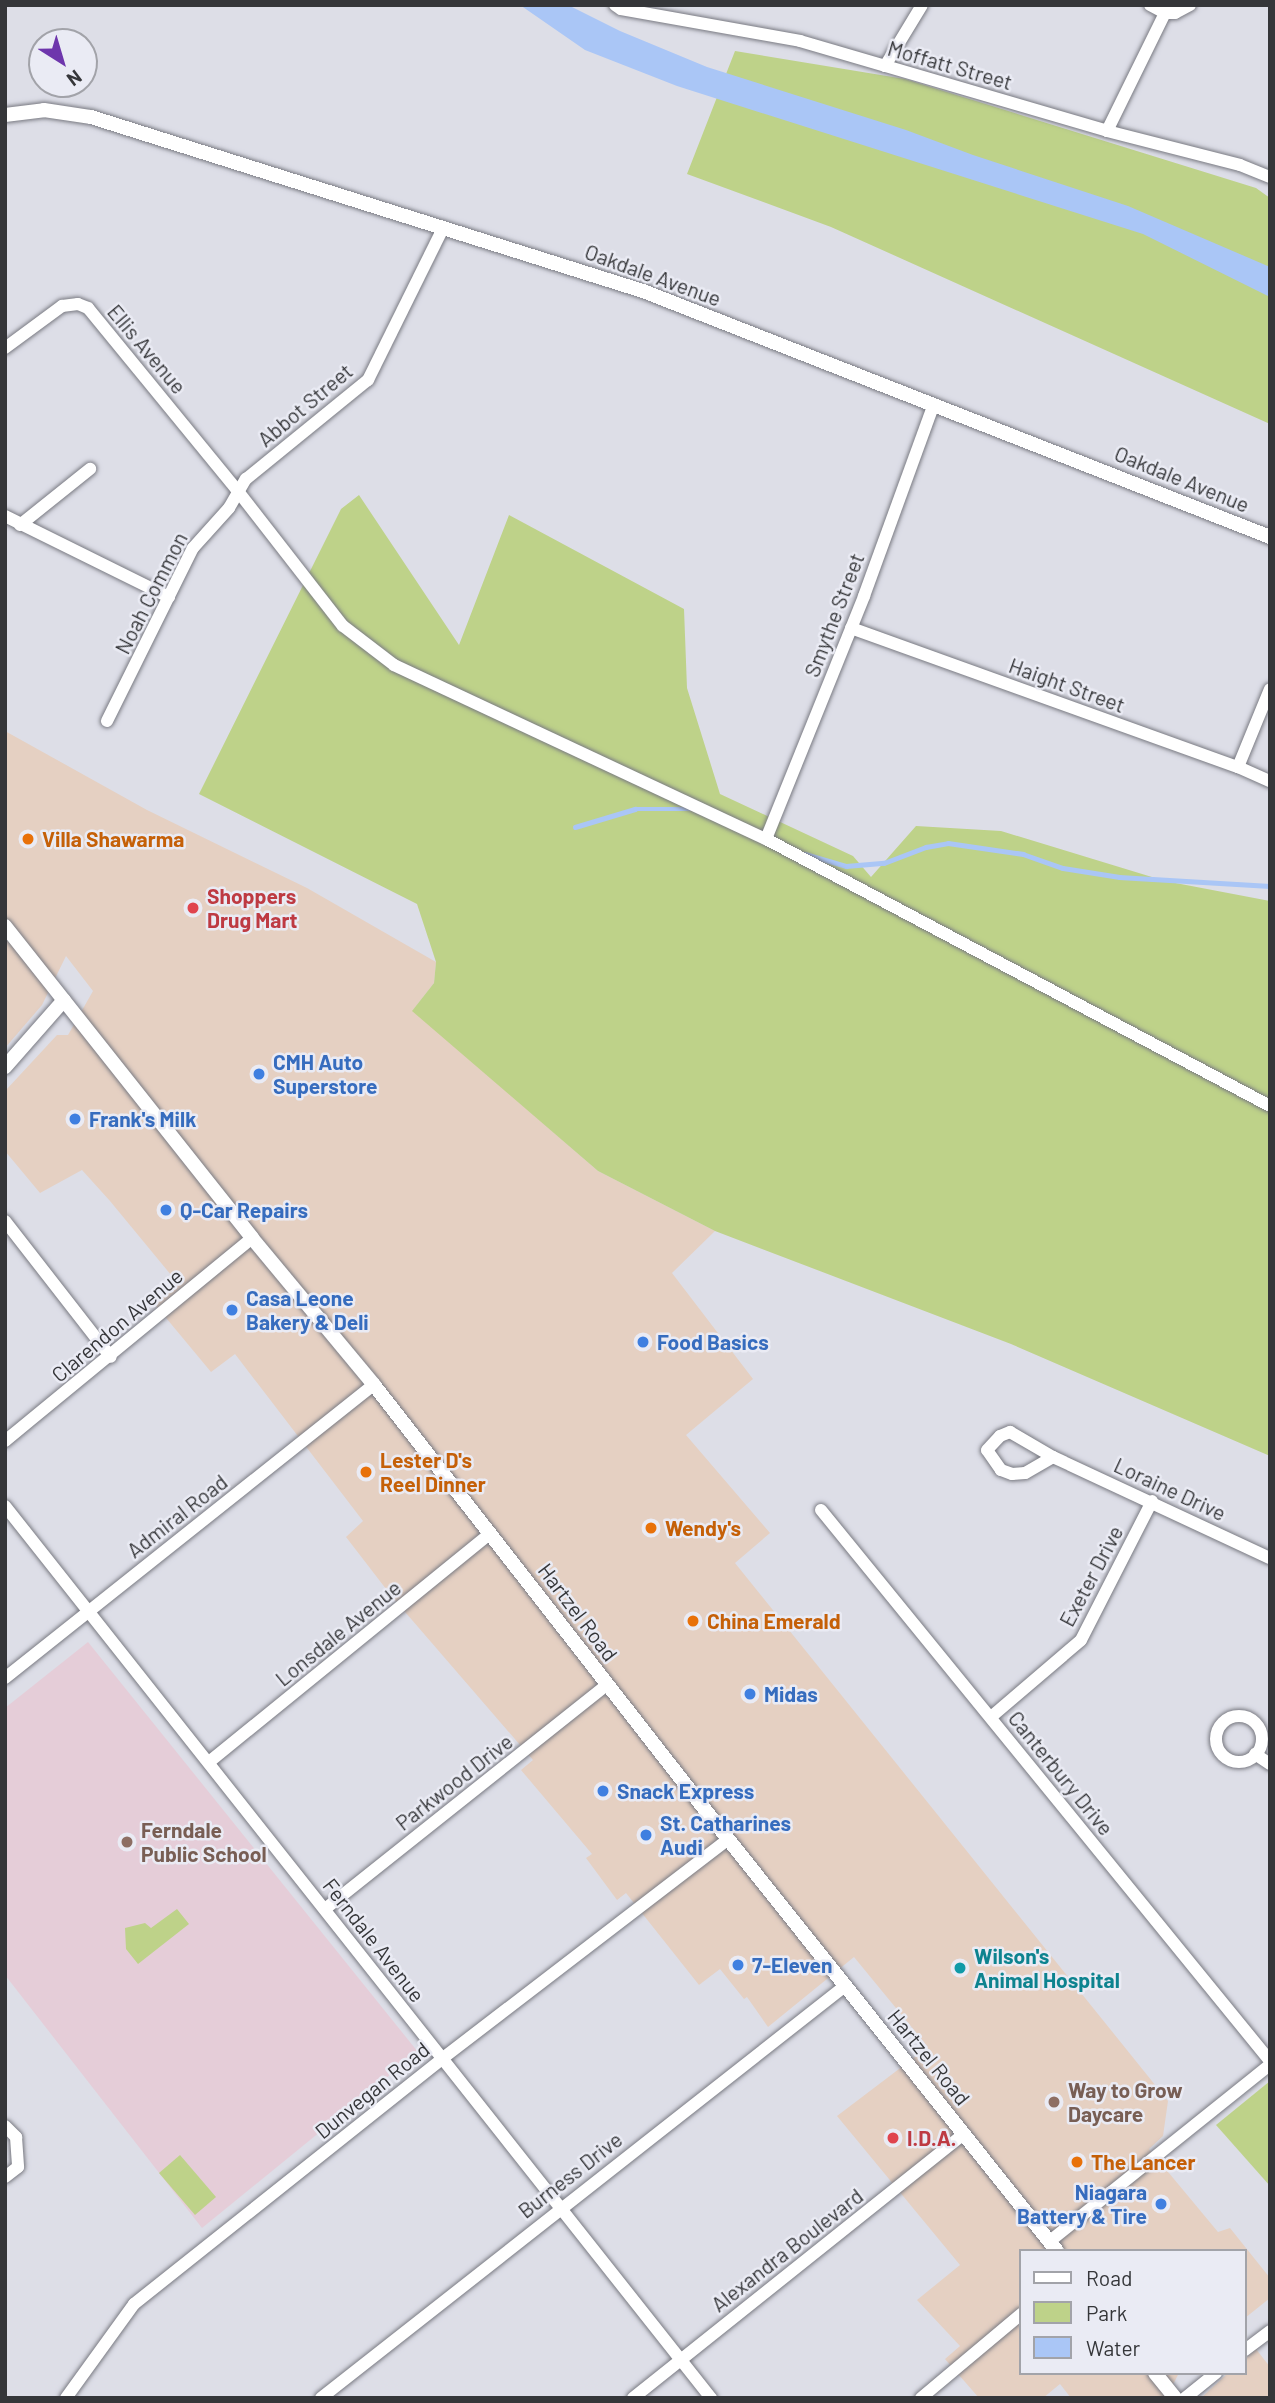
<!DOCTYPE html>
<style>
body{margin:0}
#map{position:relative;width:1275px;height:2403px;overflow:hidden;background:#dddee7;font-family:Barlow,sans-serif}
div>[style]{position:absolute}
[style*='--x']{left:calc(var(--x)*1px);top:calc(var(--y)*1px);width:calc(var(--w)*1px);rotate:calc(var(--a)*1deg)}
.commercial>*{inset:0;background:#e5d0c2}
.education>*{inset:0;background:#e5cdd8}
.green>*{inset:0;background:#bed289}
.water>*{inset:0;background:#aac6f6}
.stream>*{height:4.5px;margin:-2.25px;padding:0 2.25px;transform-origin:2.25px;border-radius:2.25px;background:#aac6f6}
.roads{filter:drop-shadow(0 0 2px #797a82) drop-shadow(0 0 2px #797a82)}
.minor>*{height:12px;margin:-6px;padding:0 6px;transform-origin:6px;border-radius:6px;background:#fff}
.minor>.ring{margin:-6px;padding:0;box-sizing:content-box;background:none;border:12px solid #fff;border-radius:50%}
.tertiary>*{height:14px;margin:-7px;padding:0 7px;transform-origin:7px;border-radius:7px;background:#fff}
.dots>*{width:19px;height:19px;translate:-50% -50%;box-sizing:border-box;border:4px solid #eaebf4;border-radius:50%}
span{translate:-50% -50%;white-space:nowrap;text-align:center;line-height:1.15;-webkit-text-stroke:5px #eaebf4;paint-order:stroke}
.street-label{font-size:21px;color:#353639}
.food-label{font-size:21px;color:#c56008;font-weight:700}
.left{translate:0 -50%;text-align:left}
.health-label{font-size:21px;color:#be3a42;font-weight:700}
.shop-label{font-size:21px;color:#366cbe;font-weight:700}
.right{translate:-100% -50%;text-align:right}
.education-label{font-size:21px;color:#785e54;font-weight:700}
.culture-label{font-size:21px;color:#0d838f;font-weight:700}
.frame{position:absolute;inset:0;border:7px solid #353639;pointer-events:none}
.legend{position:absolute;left:1019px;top:2249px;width:228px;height:126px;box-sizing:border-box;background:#eaebf4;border:2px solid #a2a3a9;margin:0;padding:9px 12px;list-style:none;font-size:21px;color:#353639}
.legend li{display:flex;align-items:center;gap:14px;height:35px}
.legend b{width:35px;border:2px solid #a2a3a9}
.north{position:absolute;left:28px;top:28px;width:70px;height:70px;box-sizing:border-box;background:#eaebf4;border:2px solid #a2a3a9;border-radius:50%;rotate:143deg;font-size:19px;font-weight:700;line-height:28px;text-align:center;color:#353639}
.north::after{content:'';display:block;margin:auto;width:24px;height:32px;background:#6e36ac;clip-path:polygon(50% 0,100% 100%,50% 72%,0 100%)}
</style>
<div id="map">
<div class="commercial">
<div style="clip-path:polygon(5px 731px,147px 810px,307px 888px,436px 962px,434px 983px,413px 1010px,598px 1171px,715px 1231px,672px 1273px,753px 1379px,686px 1435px,770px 1533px,735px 1563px,1168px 2101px,1163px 2136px,1149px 2149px,1218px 2232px,1230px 2228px,1270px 2278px,1270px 2298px,1245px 2318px,1245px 2251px,1021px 2251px,1021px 2373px,1179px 2373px,1166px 2398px,1071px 2398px,1060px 2384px,1043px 2398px,979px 2398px,945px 2359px,960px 2346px,917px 2300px,960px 2265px,837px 2116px,928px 2047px,854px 1957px,768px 2027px,747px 1997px,744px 1999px,720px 1969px,699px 1985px,626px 1893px,617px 1900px,586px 1858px,592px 1854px,521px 1770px,533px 1760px,393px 1598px,346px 1537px,363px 1521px,235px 1354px,211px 1372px,152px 1301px,176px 1281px,110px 1201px,82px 1170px,40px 1193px,5px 1151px,6px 1090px,57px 1035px,68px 1035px,93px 991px,66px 956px,42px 1005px,5px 1048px)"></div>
<div style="clip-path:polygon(1256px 2349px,1270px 2367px,1270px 2398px,1201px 2398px,1228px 2373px,1245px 2373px,1245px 2359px)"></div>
</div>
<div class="education">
<div style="clip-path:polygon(88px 1642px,418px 2052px,202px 2228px,5px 1975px,5px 1708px)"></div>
</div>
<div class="green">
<div style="clip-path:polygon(735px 51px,905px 79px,1256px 188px,1270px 198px,1270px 424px,831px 227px,687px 174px)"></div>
<div style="clip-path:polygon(359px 495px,459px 645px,509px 515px,684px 609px,687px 688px,720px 794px,853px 856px,871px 877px,916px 826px,1001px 831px,1165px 881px,1270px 901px,1270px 1456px,1011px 1344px,715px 1231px,598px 1171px,412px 1011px,434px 983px,436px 962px,417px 904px,199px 794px,341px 509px)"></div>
<div style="clip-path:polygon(177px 1909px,189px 1924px,138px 1964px,126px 1949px,125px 1928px,145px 1923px,151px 1928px)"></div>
<div style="clip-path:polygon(1270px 2081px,1270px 2186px,1216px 2125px)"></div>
<div style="clip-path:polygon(180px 2155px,216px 2197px,195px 2215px,159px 2173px)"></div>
</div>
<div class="water">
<div style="clip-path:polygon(520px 5px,568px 5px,620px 31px,707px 67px,906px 130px,973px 155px,1128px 206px,1270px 267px,1270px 297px,1143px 234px,677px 86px,585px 50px)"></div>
</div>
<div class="stream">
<div style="--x:575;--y:827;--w:63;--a:-16.7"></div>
<div style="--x:635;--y:809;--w:55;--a:0"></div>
<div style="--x:805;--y:854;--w:43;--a:16.3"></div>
<div style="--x:846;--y:866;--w:38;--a:-5"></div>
<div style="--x:884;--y:863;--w:45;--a:-20.9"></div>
<div style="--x:926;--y:847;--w:22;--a:-10"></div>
<div style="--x:948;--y:843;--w:76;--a:8.3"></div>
<div style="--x:1023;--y:854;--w:42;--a:19.3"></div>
<div style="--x:1063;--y:868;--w:57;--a:9.1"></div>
<div style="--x:1119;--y:877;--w:151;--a:3.4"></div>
</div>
<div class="roads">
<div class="minor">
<div style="--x:615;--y:5;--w:7;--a:34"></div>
<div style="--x:621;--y:9;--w:182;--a:10.1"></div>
<div style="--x:800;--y:41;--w:320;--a:16.3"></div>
<div style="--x:1107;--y:131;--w:137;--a:14.3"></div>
<div style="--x:1240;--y:165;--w:32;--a:22"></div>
<div style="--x:1150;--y:5;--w:17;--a:28"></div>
<div style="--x:1165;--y:13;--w:10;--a:0"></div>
<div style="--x:1175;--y:13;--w:17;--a:-28"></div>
<div style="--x:885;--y:66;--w:71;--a:-58.8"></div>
<div style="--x:1107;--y:131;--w:131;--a:-63.8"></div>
<div style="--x:5;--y:348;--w:71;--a:-36.4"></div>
<div style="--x:62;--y:306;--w:16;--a:-7"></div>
<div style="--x:78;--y:304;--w:11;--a:22"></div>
<div style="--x:88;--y:308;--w:235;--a:50.7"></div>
<div style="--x:237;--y:490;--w:172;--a:52.1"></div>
<div style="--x:343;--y:626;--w:64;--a:37.4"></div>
<div style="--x:394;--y:665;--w:411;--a:25.1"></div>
<div style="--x:766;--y:839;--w:570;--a:27.91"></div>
<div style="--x:5;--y:516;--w:183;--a:26.3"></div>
<div style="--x:20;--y:525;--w:90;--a:-38.7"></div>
<div style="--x:851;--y:628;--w:411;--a:19.8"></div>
<div style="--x:1238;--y:767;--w:35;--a:24"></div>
<div style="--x:107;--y:721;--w:193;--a:-63.6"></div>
<div style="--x:193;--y:548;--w:54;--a:-48"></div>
<div style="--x:229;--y:508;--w:34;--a:-60"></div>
<div style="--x:246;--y:479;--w:157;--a:-39.1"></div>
<div style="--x:368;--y:380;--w:169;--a:-63.7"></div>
<div style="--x:1238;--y:767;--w:84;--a:-67.7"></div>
<div style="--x:766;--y:839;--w:262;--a:-68"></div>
<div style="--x:864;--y:596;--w:204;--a:-70"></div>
<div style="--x:5;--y:1221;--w:172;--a:52.1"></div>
<div style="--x:5;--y:1441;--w:320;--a:-39.4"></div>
<div style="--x:1053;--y:1457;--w:32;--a:150"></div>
<div style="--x:1025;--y:1473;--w:13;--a:176"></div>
<div style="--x:1012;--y:1474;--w:12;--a:-160"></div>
<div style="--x:1001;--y:1470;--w:24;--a:-125"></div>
<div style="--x:987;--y:1450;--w:19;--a:-47"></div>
<div style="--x:1000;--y:1436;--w:11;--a:-22"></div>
<div style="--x:1010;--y:1432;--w:50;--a:30.2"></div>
<div style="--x:1053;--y:1457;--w:239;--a:25"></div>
<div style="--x:5;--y:1506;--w:1138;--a:51.64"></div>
<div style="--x:821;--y:1510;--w:711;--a:50.82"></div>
<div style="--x:5;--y:1678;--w:471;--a:-38.5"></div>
<div class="ring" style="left:1216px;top:1716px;width:34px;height:34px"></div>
<div style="--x:991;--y:1717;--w:118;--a:-40.5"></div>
<div style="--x:1081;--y:1640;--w:156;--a:-62.9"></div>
<div style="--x:1255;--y:1754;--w:18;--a:34"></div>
<div style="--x:209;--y:1762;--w:362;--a:-39.1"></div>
<div style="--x:325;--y:1909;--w:360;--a:-38.5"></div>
<div style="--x:5;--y:2126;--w:16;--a:45"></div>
<div style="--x:16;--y:2137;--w:30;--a:86"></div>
<div style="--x:18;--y:2167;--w:16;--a:142"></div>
<div style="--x:1050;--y:2241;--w:282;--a:-38.7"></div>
<div style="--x:1245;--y:2350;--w:31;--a:-37"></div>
<div style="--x:66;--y:2398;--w:116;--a:-54.1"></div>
<div style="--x:134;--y:2304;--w:395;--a:-38.5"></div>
<div style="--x:443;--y:2058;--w:359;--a:-37.5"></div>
<div style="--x:321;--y:2398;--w:667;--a:-38.18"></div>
<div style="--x:633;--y:2398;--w:423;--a:-38.6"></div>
<div style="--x:921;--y:2398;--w:131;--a:-40"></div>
<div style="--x:1185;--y:2398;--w:40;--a:-39"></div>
</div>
<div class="tertiary">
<div style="--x:5;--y:115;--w:39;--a:-7"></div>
<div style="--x:44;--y:110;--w:48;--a:8.5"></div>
<div style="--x:91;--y:117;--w:579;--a:17.5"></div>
<div style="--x:643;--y:291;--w:674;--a:21.42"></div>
<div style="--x:5;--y:926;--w:398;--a:51.6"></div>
<div style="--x:252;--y:1238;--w:191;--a:50.3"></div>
<div style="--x:374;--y:1385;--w:576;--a:52.06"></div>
<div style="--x:728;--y:1839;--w:527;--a:51.39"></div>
<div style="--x:5;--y:1067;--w:89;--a:-48.6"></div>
<div style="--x:1155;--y:2373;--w:32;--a:51"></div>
</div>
</div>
<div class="dots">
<div style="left:28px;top:839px;background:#e8710a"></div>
<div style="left:193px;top:908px;background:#e0444e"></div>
<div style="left:259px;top:1074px;background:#3f7fe0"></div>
<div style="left:75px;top:1119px;background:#3f7fe0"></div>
<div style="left:166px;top:1210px;background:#3f7fe0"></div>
<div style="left:232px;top:1310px;background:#3f7fe0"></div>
<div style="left:643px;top:1342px;background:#3f7fe0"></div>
<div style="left:366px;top:1472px;background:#e8710a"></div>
<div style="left:651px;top:1528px;background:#e8710a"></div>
<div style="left:693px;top:1621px;background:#e8710a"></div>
<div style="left:750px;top:1694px;background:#3f7fe0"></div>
<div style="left:603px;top:1791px;background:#3f7fe0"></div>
<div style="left:646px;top:1835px;background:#3f7fe0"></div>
<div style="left:127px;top:1842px;background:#8d6e63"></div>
<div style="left:738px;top:1965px;background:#3f7fe0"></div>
<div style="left:960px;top:1968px;background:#0f9aa8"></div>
<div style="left:1054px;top:2102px;background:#8d6e63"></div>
<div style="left:893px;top:2138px;background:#e0444e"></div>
<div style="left:1077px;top:2162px;background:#e8710a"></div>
<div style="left:1161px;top:2204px;background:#3f7fe0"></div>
</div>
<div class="street-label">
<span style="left:950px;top:65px;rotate:16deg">Moffatt Street</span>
<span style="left:653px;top:275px;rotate:20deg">Oakdale Avenue</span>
<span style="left:147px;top:349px;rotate:50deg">Ellis Avenue</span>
<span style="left:305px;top:405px;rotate:-40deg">Abbot Street</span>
<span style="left:1182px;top:479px;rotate:22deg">Oakdale Avenue</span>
<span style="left:151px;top:593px;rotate:-63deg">Noah Common</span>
<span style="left:834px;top:615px;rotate:-69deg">Smythe Street</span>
<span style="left:1067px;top:685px;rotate:20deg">Haight Street</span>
<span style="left:117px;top:1325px;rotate:-40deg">Clarendon Avenue</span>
<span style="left:1170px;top:1489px;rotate:25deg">Loraine Drive</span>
<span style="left:177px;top:1516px;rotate:-38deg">Admiral Road</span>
<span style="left:1091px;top:1576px;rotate:-62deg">Exeter Drive</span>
<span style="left:578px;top:1612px;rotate:53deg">Hartzel Road</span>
<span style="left:338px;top:1633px;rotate:-39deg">Lonsdale Avenue</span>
<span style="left:1061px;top:1773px;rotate:51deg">Canterbury Drive</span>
<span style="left:454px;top:1782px;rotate:-38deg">Parkwood Drive</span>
<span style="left:374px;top:1940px;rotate:52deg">Ferndale Avenue</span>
<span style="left:929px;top:2057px;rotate:51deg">Hartzel Road</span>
<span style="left:372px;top:2090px;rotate:-39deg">Dunvegan Road</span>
<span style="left:570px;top:2175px;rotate:-38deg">Burness Drive</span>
<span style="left:787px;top:2250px;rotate:-38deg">Alexandra Boulevard</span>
</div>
<div class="food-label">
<span class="left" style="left:42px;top:839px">Villa Shawarma</span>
<span class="left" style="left:380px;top:1472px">Lester D's<br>Reel Dinner</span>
<span class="left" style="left:665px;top:1528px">Wendy's</span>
<span class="left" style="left:707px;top:1621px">China Emerald</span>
<span class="left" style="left:1091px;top:2162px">The Lancer</span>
</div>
<div class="health-label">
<span class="left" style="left:207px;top:908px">Shoppers<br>Drug Mart</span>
<span class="left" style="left:907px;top:2138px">I.D.A.</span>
</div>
<div class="shop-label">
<span class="left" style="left:273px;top:1074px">CMH Auto<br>Superstore</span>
<span class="left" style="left:89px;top:1119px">Frank's Milk</span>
<span class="left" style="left:180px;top:1210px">Q-Car Repairs</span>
<span class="left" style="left:246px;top:1310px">Casa Leone<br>Bakery &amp; Deli</span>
<span class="left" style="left:657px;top:1342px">Food Basics</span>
<span class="left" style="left:764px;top:1694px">Midas</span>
<span class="left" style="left:617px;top:1791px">Snack Express</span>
<span class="left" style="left:660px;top:1835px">St. Catharines<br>Audi</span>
<span class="left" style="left:752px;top:1965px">7-Eleven</span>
<span class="right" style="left:1147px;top:2204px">Niagara<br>Battery &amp; Tire</span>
</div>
<div class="education-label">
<span class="left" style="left:141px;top:1842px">Ferndale<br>Public School</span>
<span class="left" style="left:1068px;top:2102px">Way to Grow<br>Daycare</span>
</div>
<div class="culture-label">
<span class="left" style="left:974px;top:1968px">Wilson's<br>Animal Hospital</span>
</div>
<div class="frame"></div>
<ul class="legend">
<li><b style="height:9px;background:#fff"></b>Road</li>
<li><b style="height:19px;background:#bed289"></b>Park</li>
<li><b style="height:19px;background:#aac6f6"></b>Water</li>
</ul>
<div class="north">N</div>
</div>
